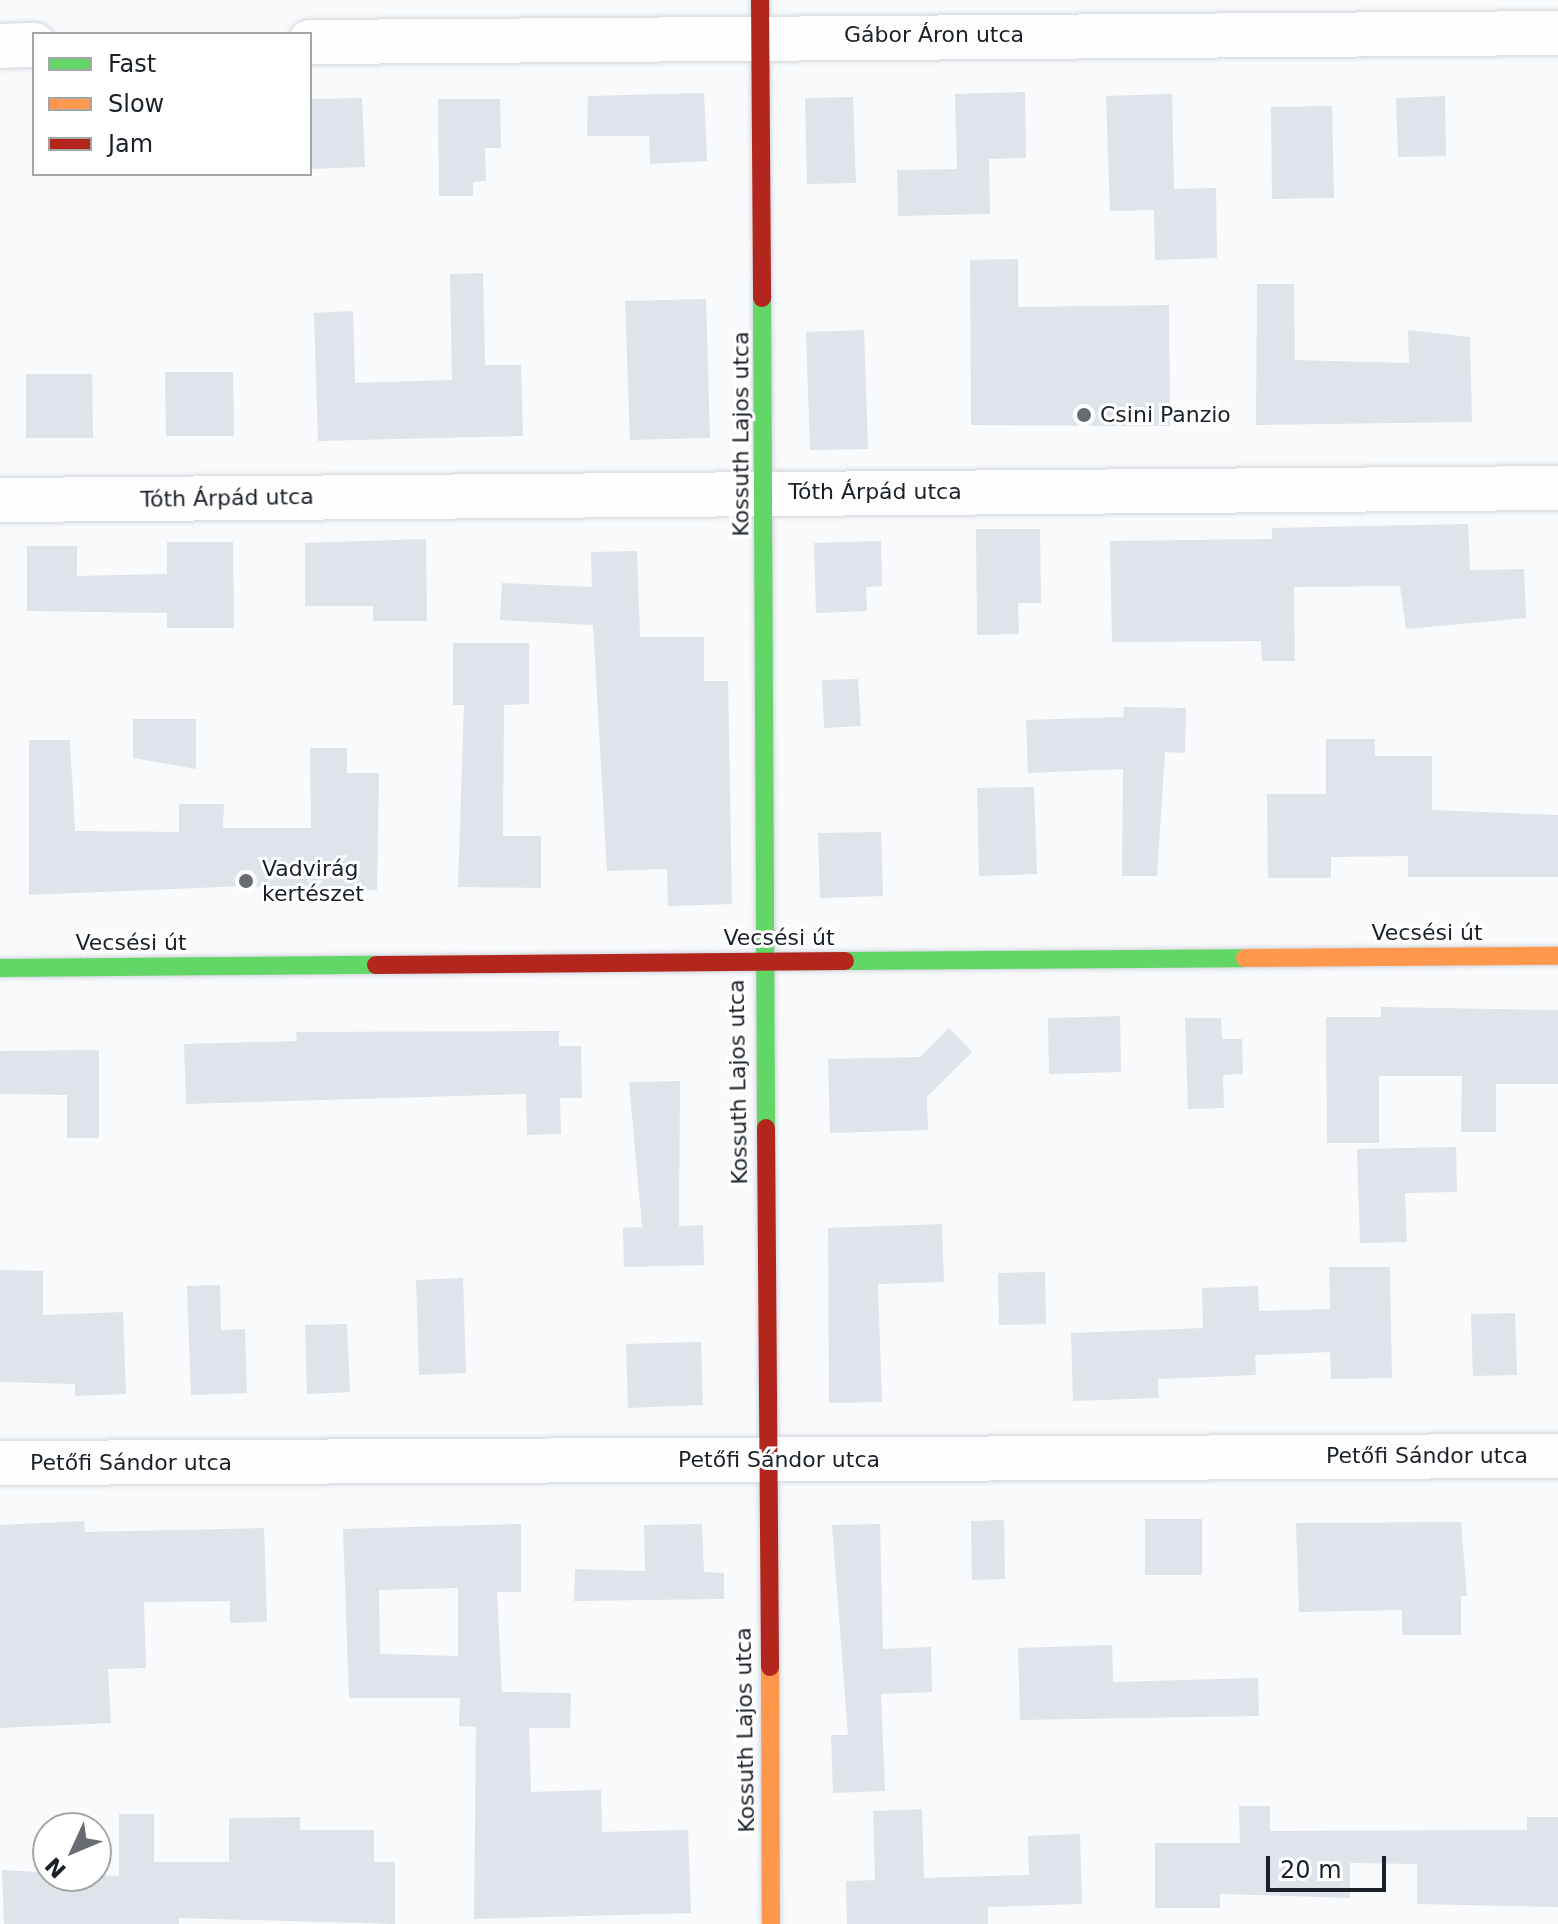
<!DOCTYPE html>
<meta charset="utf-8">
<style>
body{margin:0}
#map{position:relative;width:1558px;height:1924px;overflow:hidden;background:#f8fafc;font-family:"DejaVu Sans",sans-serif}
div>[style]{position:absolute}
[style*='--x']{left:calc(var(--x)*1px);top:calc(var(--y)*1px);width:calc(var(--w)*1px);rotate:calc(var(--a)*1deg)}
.building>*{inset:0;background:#dee4e9}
.roads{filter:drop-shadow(0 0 2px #d1d5db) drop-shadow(0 0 2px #d1d5db)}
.street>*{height:44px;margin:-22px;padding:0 22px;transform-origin:22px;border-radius:22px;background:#fefeff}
.fast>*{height:18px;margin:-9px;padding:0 9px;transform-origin:9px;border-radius:9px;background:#63d668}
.slow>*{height:18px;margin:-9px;padding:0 9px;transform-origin:9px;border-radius:9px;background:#ff974d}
.jam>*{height:18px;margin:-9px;padding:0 9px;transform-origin:9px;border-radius:9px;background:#b3261e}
.dots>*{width:22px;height:22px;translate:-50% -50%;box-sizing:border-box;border:4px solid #fff;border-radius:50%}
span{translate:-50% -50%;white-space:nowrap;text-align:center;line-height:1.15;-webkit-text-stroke:6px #fff;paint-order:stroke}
.street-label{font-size:22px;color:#1a2028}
.poi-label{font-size:22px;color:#1a2028}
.left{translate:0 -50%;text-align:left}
.legend{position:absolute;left:32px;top:32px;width:280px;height:144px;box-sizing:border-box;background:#fff;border:2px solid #a3a6a9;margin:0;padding:10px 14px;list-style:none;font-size:24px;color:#1a2028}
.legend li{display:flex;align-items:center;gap:16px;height:40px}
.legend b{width:40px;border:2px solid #a3a6a9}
.north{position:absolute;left:32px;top:1812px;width:80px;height:80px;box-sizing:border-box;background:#fff;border:2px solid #a3a6a9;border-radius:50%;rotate:226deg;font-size:22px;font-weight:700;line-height:32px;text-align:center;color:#1a2028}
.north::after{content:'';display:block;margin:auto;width:28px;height:36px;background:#686c72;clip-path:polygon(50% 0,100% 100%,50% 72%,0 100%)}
.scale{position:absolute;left:1266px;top:1856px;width:120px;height:36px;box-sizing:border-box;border:4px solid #1a2028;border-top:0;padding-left:10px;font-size:24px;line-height:28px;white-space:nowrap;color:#1a2028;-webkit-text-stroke:6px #fff;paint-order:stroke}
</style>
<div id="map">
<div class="building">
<div style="clip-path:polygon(1025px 92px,1026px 158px,989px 159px,990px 214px,898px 216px,897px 170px,957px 169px,955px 94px)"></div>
<div style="clip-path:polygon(704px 93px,707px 161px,650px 164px,649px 136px,587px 136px,588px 96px)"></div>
<div style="clip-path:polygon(1172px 94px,1174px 189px,1216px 188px,1217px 258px,1155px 260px,1154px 210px,1110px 211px,1106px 96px)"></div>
<div style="clip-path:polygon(1445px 96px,1446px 156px,1398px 157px,1396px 98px)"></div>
<div style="clip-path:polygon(853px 97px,856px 183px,807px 184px,805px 98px)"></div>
<div style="clip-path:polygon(362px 98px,365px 167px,310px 169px,310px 99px)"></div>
<div style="clip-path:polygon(438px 99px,500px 99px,501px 148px,485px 148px,486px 181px,473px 182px,473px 196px,439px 196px)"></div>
<div style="clip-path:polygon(1332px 106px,1334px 198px,1272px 199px,1271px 107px)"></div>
<div style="clip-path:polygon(1018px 259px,1018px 307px,1169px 305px,1170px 426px,971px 425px,970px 260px)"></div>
<div style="clip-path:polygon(483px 273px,485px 365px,521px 365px,523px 436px,318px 441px,314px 313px,353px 311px,355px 383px,452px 380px,450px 274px)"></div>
<div style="clip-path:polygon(1257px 284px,1294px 284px,1295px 360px,1409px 363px,1408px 330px,1470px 337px,1472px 422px,1256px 425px)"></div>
<div style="clip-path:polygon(706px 299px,710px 438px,630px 440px,625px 301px)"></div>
<div style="clip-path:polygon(864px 330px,868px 449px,810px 450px,806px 332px)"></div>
<div style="clip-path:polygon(165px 372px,233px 372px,234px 436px,166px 436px)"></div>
<div style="clip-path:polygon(26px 374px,92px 374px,93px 438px,26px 438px)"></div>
<div style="clip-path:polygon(1468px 524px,1470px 570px,1524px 569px,1526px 618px,1406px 629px,1400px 586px,1294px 587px,1295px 661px,1262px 661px,1261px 641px,1112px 642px,1110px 541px,1272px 539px,1272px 528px)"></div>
<div style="clip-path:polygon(976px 529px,1040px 529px,1041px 603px,1018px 603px,1019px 634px,977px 635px)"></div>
<div style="clip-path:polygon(426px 539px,427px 621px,373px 621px,373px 606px,305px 606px,305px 543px)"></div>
<div style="clip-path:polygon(881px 541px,882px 586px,866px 587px,867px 611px,816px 613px,814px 543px)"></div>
<div style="clip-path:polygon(167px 542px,233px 542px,234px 628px,167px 628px,167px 613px,27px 611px,27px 546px,77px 546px,77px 576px,167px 574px)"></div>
<div style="clip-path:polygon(637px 551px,640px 637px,704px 637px,704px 681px,728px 681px,732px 904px,668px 906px,667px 869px,607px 871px,593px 625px,500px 620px,502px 583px,592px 587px,591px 552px)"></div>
<div style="clip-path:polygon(453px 643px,529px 643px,529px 704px,504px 705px,503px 836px,541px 836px,541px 888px,458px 887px,464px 705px,453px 705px)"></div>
<div style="clip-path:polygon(858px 679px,861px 726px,824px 728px,822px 680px)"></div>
<div style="clip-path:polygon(1124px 707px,1186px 708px,1185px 753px,1165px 752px,1157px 876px,1122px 876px,1123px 769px,1028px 773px,1026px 720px,1123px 717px)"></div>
<div style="clip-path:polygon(133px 719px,196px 719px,196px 769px,133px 758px)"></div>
<div style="clip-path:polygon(1326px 739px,1375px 739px,1375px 756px,1432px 756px,1432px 810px,1558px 815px,1558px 877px,1408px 877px,1408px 856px,1331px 857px,1331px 878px,1268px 878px,1267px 794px,1326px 794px)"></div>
<div style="clip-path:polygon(29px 740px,70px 740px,75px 831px,179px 832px,179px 804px,224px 804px,223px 828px,311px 828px,310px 748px,347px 748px,347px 773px,379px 773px,377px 890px,245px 886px,29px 895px)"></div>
<div style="clip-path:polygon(1034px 787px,1037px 874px,979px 876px,977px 788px)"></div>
<div style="clip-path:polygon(881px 832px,883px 896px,820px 898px,818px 833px)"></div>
<div style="clip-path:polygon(1381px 1007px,1558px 1010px,1558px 1084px,1496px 1084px,1496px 1132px,1461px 1132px,1462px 1076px,1379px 1076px,1379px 1143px,1327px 1143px,1326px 1017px,1381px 1017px)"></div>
<div style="clip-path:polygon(1120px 1016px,1121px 1072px,1049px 1074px,1048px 1018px)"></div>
<div style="clip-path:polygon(1185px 1018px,1221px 1018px,1222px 1039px,1242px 1039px,1243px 1074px,1223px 1075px,1224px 1108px,1188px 1109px)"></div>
<div style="clip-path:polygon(949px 1028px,972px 1052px,927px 1097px,928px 1130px,830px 1133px,828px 1059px,920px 1057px)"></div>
<div style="clip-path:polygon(559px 1031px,559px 1046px,581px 1046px,582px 1098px,560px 1098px,561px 1134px,527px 1135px,526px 1094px,186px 1104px,184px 1044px,297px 1041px,296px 1032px)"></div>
<div style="clip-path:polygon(99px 1050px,99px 1138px,67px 1138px,67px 1095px,0 1094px,0 1051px)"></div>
<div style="clip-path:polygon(680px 1081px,679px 1226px,703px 1225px,704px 1265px,624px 1267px,623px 1228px,642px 1227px,629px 1082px)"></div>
<div style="clip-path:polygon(1456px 1147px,1457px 1192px,1405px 1193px,1407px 1242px,1360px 1243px,1357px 1149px)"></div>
<div style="clip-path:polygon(942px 1224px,944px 1282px,878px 1284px,882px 1402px,829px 1403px,828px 1228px)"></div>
<div style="clip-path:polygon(1329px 1267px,1390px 1267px,1392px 1378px,1331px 1379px,1330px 1352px,1255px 1355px,1256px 1375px,1158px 1379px,1159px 1398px,1073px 1401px,1071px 1333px,1203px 1328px,1202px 1288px,1258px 1286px,1259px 1311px,1330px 1309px)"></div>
<div style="clip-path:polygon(0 1270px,43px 1271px,43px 1315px,123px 1312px,126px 1394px,75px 1396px,75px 1384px,0 1382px)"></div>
<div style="clip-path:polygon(1045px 1272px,1046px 1324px,999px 1325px,998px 1273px)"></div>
<div style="clip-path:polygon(463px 1278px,466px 1373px,419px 1375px,416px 1280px)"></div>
<div style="clip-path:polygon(220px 1285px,221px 1330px,245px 1329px,247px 1393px,191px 1395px,187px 1286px)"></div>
<div style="clip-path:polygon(1515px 1313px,1517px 1375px,1473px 1376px,1471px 1314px)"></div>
<div style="clip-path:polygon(347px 1324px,350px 1392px,307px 1394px,305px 1325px)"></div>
<div style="clip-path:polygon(701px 1342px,703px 1405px,628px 1408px,626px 1344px)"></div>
<div style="clip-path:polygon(1145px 1519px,1202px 1519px,1202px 1575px,1145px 1575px)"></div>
<div style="clip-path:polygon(1004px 1520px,1005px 1579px,972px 1580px,971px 1521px)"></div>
<div style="clip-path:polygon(84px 1521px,85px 1532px,264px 1528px,267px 1622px,230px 1623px,230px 1601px,144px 1602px,146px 1668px,108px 1669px,111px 1723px,0 1728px,0 1525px)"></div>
<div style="clip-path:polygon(1461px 1522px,1467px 1596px,1461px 1596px,1461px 1635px,1402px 1635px,1402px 1610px,1299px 1612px,1296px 1523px)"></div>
<div style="clip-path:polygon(evenodd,521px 1524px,521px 1592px,497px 1592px,502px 1692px,571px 1693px,570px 1728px,529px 1728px,531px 1792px,601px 1790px,602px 1832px,688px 1830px,691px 1913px,474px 1919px,476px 1727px,459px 1726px,460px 1698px,349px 1698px,343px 1529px,521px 1524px,458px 1588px,458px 1656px,380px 1654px,379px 1590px,458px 1588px)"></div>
<div style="clip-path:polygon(702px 1524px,704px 1572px,724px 1573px,724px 1599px,574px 1601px,575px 1569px,645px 1571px,644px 1525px)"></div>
<div style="clip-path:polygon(880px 1524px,883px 1649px,931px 1647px,932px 1692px,881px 1694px,885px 1791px,833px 1793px,831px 1735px,848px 1735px,832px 1525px)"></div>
<div style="clip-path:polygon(1112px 1645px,1113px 1682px,1258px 1678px,1259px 1716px,1020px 1720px,1018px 1648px)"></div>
<div style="clip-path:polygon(1239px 1806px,1270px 1806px,1270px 1831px,1527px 1830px,1527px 1817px,1558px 1817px,1558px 1907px,1417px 1904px,1417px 1864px,1350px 1863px,1350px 1898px,1220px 1894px,1220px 1908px,1155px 1908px,1155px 1843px,1240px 1843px)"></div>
<div style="clip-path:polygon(922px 1809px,924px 1878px,1029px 1875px,1028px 1836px,1080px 1834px,1082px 1904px,988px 1907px,988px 1924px,847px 1924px,846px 1881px,875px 1880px,873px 1811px)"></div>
<div style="clip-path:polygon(119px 1814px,154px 1814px,154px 1862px,229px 1862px,229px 1818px,300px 1817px,300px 1830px,374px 1830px,374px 1862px,395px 1862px,395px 1924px,179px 1918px,179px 1924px,4px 1924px,2px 1870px,119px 1876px)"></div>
</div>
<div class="roads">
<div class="street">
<div style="--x:310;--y:42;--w:1248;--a:-0.41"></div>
<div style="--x:0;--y:46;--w:34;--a:-2"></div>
<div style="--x:0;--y:500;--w:1558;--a:-0.44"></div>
<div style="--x:0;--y:1463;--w:1558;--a:-0.26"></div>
</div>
<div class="fast">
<div style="--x:762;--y:298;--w:830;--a:89.72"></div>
<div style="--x:845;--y:961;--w:400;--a:-0.4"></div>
<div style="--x:0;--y:968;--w:376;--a:-0.5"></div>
</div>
<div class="slow">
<div style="--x:1245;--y:958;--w:313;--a:-0.4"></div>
<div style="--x:770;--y:1667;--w:257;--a:89.8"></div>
</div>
<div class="jam">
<div style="--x:760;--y:0;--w:298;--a:89.6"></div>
<div style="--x:376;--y:965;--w:469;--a:-0.5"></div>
<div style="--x:766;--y:1128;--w:539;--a:89.57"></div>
</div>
</div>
<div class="dots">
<div style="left:1084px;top:415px;background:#686c72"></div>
<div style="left:246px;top:881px;background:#686c72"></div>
</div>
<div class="street-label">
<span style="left:934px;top:35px">Gábor Áron utca</span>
<span style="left:741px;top:434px;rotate:-90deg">Kossuth Lajos utca</span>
<span style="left:875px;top:492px">Tóth Árpád utca</span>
<span style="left:227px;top:498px;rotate:-1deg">Tóth Árpád utca</span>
<span style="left:1427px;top:933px">Vecsési út</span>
<span style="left:779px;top:938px">Vecsési út</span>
<span style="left:131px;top:943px">Vecsési út</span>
<span style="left:738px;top:1082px;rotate:-91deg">Kossuth Lajos utca</span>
<span style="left:1427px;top:1456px">Petőfi Sándor utca</span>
<span style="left:779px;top:1460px">Petőfi Sándor utca</span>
<span style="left:131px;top:1463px">Petőfi Sándor utca</span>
<span style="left:745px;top:1730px;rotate:-91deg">Kossuth Lajos utca</span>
</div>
<div class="poi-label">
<span class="left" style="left:1100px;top:415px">Csini Panzio</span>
<span class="left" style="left:262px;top:881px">Vadvirág<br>kertészet</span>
</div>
<ul class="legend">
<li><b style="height:10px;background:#63d668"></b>Fast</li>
<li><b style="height:10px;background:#ff974d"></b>Slow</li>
<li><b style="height:10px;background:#b3261e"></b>Jam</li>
</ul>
<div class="north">N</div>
<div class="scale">20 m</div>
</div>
